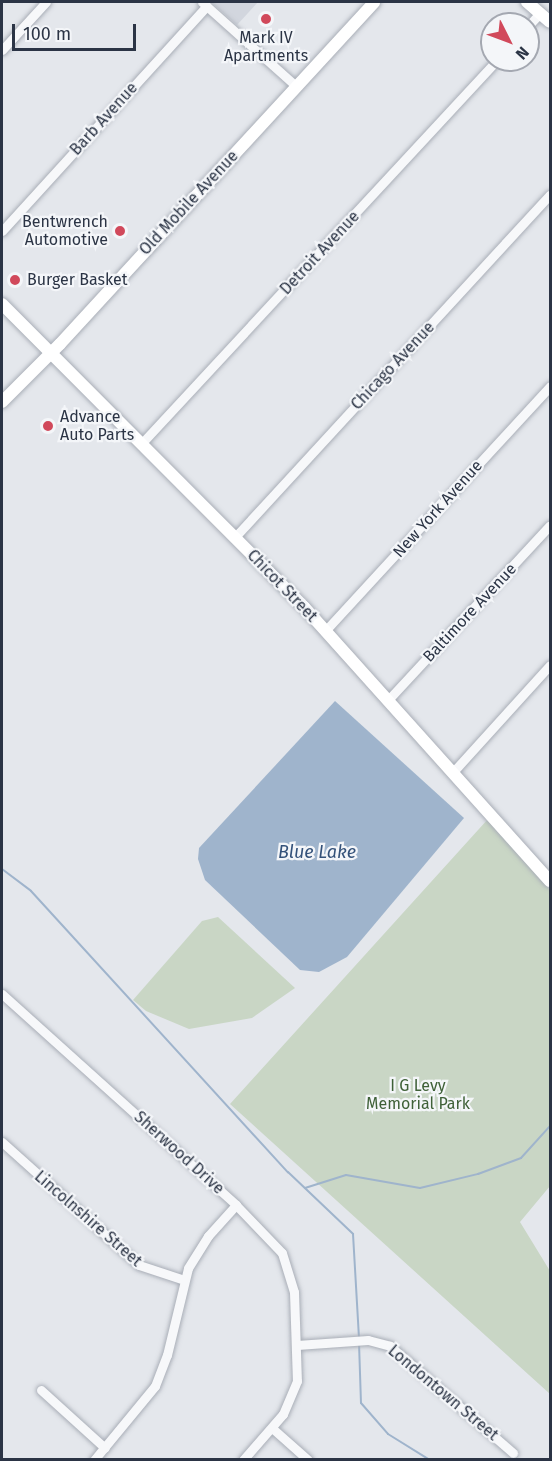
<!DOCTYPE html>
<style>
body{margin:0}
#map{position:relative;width:552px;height:1461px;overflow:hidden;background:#e4e7ec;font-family:"Fira Sans",sans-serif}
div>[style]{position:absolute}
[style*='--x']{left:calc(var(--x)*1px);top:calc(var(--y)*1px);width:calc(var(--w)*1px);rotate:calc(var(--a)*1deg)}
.built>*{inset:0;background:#d2d6de}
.green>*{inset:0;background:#c9d6c5}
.water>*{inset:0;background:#9fb4cc}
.stream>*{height:2px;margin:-1px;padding:0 1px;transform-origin:1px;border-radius:1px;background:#9fb4cc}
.roads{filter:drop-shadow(0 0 2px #a9aeb7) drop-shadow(0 0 2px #a9aeb7)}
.street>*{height:9px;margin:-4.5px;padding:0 4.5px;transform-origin:4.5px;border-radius:4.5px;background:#f7f8fa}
.secondary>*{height:12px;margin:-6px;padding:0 6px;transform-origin:6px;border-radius:6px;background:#fff}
.dots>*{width:16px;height:16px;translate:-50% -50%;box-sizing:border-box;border:3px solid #f4f6f9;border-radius:50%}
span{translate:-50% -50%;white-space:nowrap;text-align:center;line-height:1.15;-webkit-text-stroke:4.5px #f4f6f9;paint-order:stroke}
.poi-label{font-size:16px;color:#2b3445}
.right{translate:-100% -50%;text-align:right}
.left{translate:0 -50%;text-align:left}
.street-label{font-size:16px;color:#2b3445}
.park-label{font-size:16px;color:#3f6138}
.water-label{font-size:18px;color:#34527a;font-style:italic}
.frame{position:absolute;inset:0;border:3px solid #2b3445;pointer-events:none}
.north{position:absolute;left:480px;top:12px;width:60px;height:60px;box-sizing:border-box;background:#f4f6f9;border:2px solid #a4a8b1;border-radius:50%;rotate:132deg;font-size:16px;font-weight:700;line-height:24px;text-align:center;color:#2b3445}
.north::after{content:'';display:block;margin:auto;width:21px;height:27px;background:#d1495b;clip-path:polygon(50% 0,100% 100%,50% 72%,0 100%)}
.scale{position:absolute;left:12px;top:24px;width:124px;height:27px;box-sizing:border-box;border:3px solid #2b3445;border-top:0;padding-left:8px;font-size:18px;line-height:21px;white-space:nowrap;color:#2b3445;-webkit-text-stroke:4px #f4f6f9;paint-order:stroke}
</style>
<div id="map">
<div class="built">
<div style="clip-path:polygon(211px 2px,258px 2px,237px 25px)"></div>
</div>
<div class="green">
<div style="clip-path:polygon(488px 819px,550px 890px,550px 1186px,520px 1222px,550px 1271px,550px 1394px,230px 1104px)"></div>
<div style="clip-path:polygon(218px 917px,295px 988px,252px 1018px,189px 1029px,146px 1011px,133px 1000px,202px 921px)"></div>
</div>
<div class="water">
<div style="clip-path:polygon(335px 701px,464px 818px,347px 957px,319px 972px,300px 970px,205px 880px,198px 859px,199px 848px)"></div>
</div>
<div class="stream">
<div style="--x:2;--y:869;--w:36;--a:37"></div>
<div style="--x:31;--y:891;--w:381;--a:47.6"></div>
<div style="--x:288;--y:1172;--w:90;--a:43.6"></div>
<div style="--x:353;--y:1234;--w:103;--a:86.7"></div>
<div style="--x:305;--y:1188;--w:43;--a:-17.6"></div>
<div style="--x:346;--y:1175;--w:75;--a:10"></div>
<div style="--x:420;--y:1188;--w:60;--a:-13.6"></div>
<div style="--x:478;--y:1174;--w:46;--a:-20.4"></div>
<div style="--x:521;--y:1158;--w:43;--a:-47.8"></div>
<div style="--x:359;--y:1343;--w:60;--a:88.1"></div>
<div style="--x:361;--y:1403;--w:41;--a:48.9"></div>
<div style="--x:388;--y:1434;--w:49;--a:31.8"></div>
</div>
<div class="roads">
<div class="street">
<div style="--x:202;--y:2;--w:126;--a:41.8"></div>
<div style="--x:528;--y:26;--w:18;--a:-47"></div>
<div style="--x:2;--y:50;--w:65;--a:-47.5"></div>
<div style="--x:2;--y:231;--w:304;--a:-47.7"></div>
<div style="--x:141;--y:444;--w:524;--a:-47.17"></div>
<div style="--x:235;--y:537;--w:465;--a:-47.4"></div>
<div style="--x:325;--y:631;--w:333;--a:-47.4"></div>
<div style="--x:388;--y:700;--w:238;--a:-47.2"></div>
<div style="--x:453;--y:772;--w:144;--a:-47.8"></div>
<div style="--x:2;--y:994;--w:315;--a:42"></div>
<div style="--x:236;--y:1205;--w:66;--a:46.2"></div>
<div style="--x:282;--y:1253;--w:41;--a:72.9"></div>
<div style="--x:294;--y:1292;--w:89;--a:88.1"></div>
<div style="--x:297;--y:1381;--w:36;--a:113"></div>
<div style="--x:283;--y:1414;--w:61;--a:131"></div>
<div style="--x:2;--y:1142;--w:184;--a:41.9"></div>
<div style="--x:139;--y:1265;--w:47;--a:18.4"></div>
<div style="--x:297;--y:1345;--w:71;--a:-4"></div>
<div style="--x:368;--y:1340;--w:23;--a:15"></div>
<div style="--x:390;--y:1346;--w:163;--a:41"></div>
<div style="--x:41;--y:1390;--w:86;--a:42.2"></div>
<div style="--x:272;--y:1428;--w:48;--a:41.6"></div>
<div style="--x:94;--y:1460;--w:96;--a:-50.5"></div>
<div style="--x:155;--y:1386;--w:33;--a:-69"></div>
<div style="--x:167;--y:1355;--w:89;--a:-76.4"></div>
<div style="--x:188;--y:1268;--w:38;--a:-58"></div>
<div style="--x:208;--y:1236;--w:42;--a:-47.9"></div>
</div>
<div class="secondary">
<div style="--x:527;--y:2;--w:30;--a:41"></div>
<div style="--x:2;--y:304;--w:428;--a:45.1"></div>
<div style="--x:304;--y:607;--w:368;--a:48.1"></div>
<div style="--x:2;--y:402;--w:82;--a:-45"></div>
<div style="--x:60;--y:344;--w:464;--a:-47.4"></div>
</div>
</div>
<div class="dots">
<div style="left:266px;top:19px;background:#d1495b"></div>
<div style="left:120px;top:231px;background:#d1495b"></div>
<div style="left:15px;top:280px;background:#d1495b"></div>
<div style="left:48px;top:426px;background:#d1495b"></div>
</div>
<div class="poi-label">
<span style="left:266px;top:47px">Mark IV<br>Apartments</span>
<span class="right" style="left:108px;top:231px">Bentwrench<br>Automotive</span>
<span class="left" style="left:27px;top:280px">Burger Basket</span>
<span class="left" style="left:60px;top:426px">Advance<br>Auto Parts</span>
</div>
<div class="street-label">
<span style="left:104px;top:119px;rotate:-48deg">Barb Avenue</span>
<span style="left:189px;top:203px;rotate:-47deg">Old Mobile Avenue</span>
<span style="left:320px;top:253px;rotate:-47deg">Detroit Avenue</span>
<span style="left:393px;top:366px;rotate:-47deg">Chicago Avenue</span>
<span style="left:438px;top:509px;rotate:-48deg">New York Avenue</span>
<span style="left:282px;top:586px;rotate:46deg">Chicot Street</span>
<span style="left:470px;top:613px;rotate:-47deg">Baltimore Avenue</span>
<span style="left:179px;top:1153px;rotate:42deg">Sherwood Drive</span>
<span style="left:88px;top:1219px;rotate:41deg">Lincolnshire Street</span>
<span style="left:443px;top:1393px;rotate:40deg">Londontown Street</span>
</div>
<div class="park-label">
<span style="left:418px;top:1095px">I G Levy<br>Memorial Park</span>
</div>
<div class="water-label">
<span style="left:317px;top:852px">Blue Lake</span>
</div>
<div class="frame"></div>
<div class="north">N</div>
<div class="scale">100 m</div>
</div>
